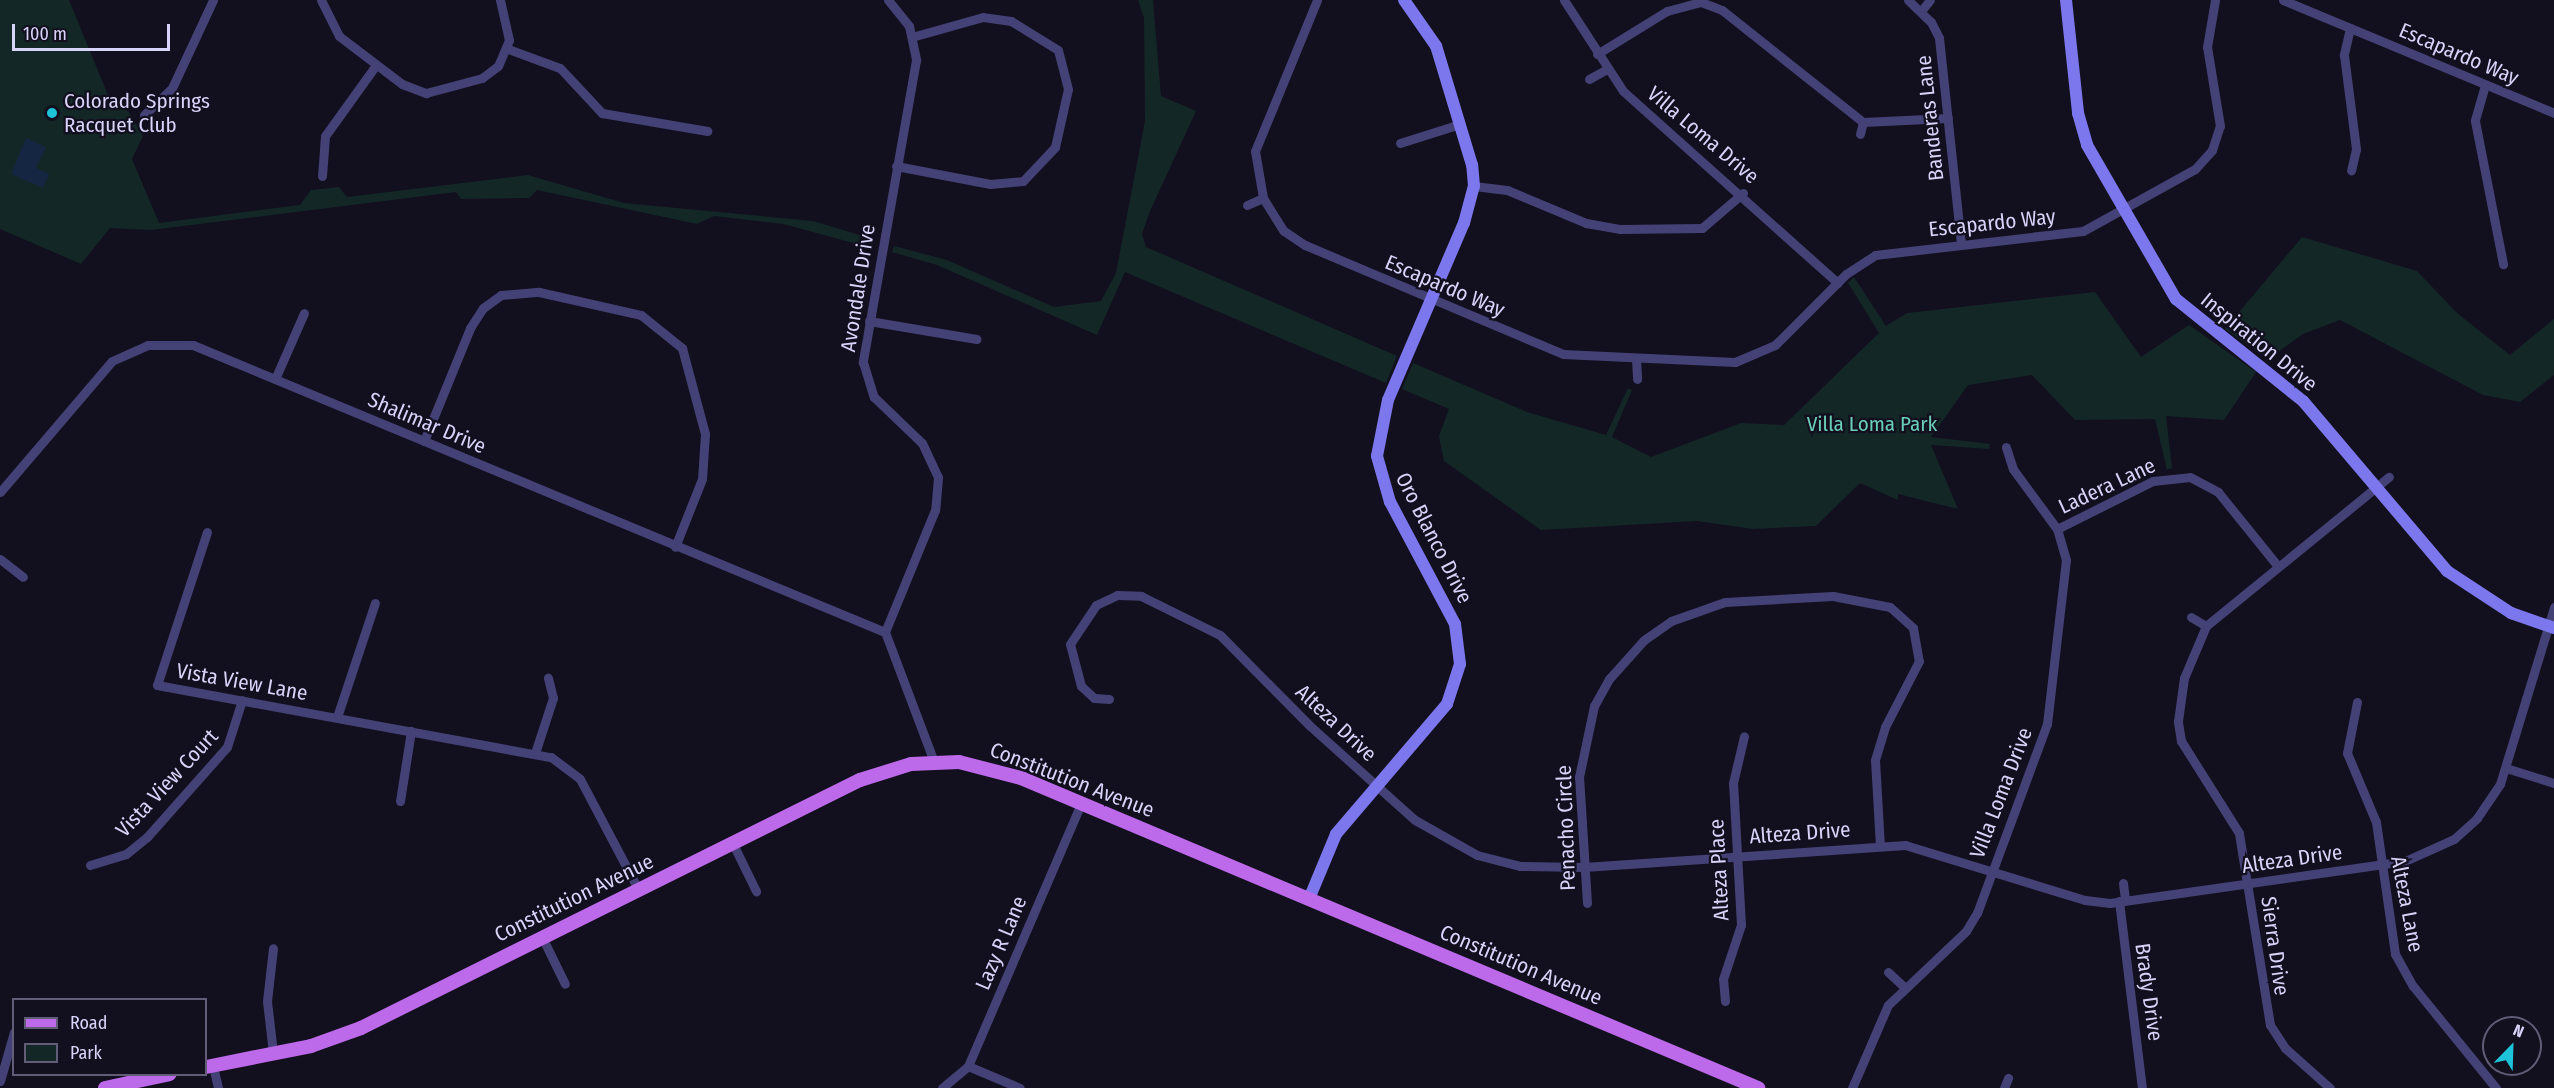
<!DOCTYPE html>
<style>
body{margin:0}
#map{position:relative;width:2554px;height:1088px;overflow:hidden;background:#120f1e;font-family:"Fira Sans Condensed",sans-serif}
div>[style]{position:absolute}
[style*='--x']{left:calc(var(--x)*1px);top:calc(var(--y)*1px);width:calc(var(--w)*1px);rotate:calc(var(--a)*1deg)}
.green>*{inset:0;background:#132727}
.water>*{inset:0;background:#152642}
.street>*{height:9px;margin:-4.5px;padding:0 4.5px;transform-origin:4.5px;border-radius:4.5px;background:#444177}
.secondary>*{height:12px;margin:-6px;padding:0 6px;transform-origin:6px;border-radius:6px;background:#7c77ec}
.primary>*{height:14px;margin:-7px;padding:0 7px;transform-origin:7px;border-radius:7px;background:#bc69ea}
.dots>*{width:16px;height:16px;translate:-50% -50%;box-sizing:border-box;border:3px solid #120f1e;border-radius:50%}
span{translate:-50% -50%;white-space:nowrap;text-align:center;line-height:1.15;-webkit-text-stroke:4.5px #120f1e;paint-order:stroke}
.street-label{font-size:21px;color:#d8d3f9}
.poi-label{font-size:21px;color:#d8d3f9}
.left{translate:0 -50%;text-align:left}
.park-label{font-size:21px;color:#69ceb7}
.legend{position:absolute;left:12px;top:998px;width:195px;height:78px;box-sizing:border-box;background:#120f1e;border:2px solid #615d76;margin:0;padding:8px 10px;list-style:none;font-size:18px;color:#d8d3f9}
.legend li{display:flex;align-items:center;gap:12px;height:30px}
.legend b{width:30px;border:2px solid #615d76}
.north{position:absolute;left:2482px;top:1016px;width:60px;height:60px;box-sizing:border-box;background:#120f1e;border:2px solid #615d76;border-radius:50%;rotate:23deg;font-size:16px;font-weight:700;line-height:24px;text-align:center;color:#d8d3f9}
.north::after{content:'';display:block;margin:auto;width:21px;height:27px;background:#1ec3d9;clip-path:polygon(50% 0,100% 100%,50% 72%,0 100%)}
.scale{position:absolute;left:12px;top:24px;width:158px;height:27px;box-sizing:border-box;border:3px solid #d8d3f9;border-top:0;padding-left:8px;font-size:18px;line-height:21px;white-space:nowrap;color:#d8d3f9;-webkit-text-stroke:4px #120f1e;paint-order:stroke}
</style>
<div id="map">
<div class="green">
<div style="clip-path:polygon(0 0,69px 0,110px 100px,128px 111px,143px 136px,132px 159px,159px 223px,300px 205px,311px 190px,339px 187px,347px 197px,528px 175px,624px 203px,813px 221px,873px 239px,872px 248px,783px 224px,714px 216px,697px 224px,537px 190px,529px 198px,461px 199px,456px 192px,151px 230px,110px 228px,81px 264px,0 229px)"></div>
<div style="clip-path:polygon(1138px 0,1153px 0,1161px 96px,1196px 111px,1150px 211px,1142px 234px,1146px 247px,1397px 356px,1386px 383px,1125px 272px,1097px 335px,937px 265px,892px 252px,894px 246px,947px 260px,1054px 307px,1101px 301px,1116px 273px,1145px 121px,1144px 18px)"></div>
<div style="clip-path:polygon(2302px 237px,2417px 271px,2457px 313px,2510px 355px,2554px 319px,2554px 375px,2520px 402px,2483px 395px,2340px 320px,2303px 334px,2268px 359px,2225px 329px)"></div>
<div style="clip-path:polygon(1854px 277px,1886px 326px,1907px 313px,2095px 292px,2141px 357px,2189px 325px,2256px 372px,2224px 420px,2166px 416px,2172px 468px,2167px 470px,2155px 419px,2075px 420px,2032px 375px,1968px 385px,1931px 437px,1990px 444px,1989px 449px,1931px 445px,1958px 509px,1898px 494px,1898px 500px,1860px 483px,1816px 526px,1753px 529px,1697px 521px,1541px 530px,1444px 461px,1439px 436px,1449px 409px,1402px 389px,1413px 363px,1527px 412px,1606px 435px,1628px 388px,1632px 390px,1612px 437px,1651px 457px,1741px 423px,1784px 425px,1879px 333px,1848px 283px)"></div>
</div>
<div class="water">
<div style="clip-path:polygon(26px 138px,46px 147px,36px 168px,49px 174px,43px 188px,11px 174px)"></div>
</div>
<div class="street">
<div style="--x:321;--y:0;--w:40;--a:63.4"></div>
<div style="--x:339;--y:36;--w:79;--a:37.3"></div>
<div style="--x:402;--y:84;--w:26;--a:21"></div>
<div style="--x:426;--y:93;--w:58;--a:-15"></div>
<div style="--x:482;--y:78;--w:20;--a:-37"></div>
<div style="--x:498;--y:66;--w:28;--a:-67"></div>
<div style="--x:509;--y:40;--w:41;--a:-102.7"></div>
<div style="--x:888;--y:0;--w:33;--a:51"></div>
<div style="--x:909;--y:26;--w:35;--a:78"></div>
<div style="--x:916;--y:60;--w:307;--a:100"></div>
<div style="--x:863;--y:362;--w:37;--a:73"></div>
<div style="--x:874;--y:397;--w:66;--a:43.8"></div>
<div style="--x:922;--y:443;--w:38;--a:65"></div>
<div style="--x:938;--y:478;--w:32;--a:95"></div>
<div style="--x:935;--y:510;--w:132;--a:112.3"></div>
<div style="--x:885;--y:632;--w:139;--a:69.3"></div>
<div style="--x:1317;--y:0;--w:163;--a:112.3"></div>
<div style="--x:1255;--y:151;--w:48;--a:80.3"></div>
<div style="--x:1263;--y:198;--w:39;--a:58"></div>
<div style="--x:1284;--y:231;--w:25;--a:34"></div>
<div style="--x:1305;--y:245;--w:280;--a:22.9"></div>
<div style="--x:1563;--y:354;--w:172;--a:2.7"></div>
<div style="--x:1735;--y:362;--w:43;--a:-23"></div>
<div style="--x:1775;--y:345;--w:100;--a:-45"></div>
<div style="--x:1846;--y:274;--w:35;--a:-33"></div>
<div style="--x:1875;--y:255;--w:209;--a:-6.6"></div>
<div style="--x:2083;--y:231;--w:128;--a:-29"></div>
<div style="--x:2195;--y:169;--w:25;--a:-48"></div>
<div style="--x:2212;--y:150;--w:25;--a:-72"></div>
<div style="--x:2220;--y:126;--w:80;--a:-99.3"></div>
<div style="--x:2207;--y:47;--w:48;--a:-80.3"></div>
<div style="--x:1564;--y:0;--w:108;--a:57"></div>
<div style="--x:1623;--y:91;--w:288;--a:41.8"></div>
<div style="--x:1908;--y:0;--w:32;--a:44"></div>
<div style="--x:1931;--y:22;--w:18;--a:63"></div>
<div style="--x:1939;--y:38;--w:207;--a:83.9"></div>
<div style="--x:2283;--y:0;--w:294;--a:22.6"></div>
<div style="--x:1921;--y:11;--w:14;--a:-51"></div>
<div style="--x:2350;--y:28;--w:28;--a:103"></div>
<div style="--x:2344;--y:55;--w:95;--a:82.7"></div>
<div style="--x:2356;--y:149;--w:22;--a:103"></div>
<div style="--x:508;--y:49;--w:55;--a:20.1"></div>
<div style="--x:560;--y:68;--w:62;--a:47"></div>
<div style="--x:602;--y:113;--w:107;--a:9.7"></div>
<div style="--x:1597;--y:54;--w:82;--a:-31.6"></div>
<div style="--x:1667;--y:11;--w:35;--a:-15"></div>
<div style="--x:1701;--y:2;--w:22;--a:21"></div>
<div style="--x:1722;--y:10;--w:180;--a:38.5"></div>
<div style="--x:1863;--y:122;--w:85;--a:-2.7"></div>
<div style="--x:1589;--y:79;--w:21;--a:-29"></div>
<div style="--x:2485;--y:85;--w:37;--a:106"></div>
<div style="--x:2475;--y:121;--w:146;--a:78.9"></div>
<div style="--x:144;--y:115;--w:39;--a:-44"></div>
<div style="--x:172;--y:88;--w:97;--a:-65"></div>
<div style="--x:1860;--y:134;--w:12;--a:-76"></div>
<div style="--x:1400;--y:143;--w:63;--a:-17.6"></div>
<div style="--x:896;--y:166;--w:96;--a:10.8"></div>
<div style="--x:990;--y:184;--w:33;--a:-5"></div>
<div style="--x:1023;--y:181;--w:47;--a:-46.7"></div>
<div style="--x:1055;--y:147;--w:59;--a:-77.4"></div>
<div style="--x:1068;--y:89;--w:40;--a:-104.4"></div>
<div style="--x:1058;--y:50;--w:55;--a:-148.3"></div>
<div style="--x:1011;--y:21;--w:28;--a:-172"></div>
<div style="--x:983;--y:17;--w:74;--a:164.3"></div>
<div style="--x:322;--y:176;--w:40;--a:-85.7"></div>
<div style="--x:325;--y:136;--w:87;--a:-54.3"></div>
<div style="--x:1474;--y:186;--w:33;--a:7"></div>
<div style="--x:1507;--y:190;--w:86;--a:22.7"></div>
<div style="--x:1586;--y:223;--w:35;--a:10"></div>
<div style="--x:1620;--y:229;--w:82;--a:-0.7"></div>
<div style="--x:1702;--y:228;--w:54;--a:-40.5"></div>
<div style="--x:1247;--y:205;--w:17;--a:-24"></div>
<div style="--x:869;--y:321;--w:109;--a:9.5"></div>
<div style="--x:1636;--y:358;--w:21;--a:87"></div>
<div style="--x:275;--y:379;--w:72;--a:-66.3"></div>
<div style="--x:424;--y:441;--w:122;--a:-67.8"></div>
<div style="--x:470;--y:328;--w:24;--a:-57"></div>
<div style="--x:483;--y:308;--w:22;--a:-36"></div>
<div style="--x:501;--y:295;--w:38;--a:-5"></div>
<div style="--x:539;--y:292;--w:105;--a:12.7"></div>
<div style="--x:641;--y:315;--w:53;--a:38.8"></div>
<div style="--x:682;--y:348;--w:89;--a:75"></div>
<div style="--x:705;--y:434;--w:45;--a:93.8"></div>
<div style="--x:702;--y:479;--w:73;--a:111.7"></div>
<div style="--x:0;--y:492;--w:172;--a:-49.5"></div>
<div style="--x:112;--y:361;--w:39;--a:-24"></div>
<div style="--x:148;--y:345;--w:45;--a:0"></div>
<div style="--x:193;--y:345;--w:749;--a:22.53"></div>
<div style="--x:2057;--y:529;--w:107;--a:-26.6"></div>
<div style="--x:2153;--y:481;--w:37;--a:-6"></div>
<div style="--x:2190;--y:477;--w:32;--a:28"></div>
<div style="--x:2218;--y:492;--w:94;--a:51.1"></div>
<div style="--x:207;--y:532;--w:161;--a:108.1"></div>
<div style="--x:157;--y:685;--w:401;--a:10.4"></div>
<div style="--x:551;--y:757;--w:36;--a:37"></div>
<div style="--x:580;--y:779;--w:124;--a:62.2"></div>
<div style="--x:0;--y:559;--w:29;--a:38"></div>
<div style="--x:2191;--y:617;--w:17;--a:31"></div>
<div style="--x:1109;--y:699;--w:15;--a:-176"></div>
<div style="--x:1094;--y:698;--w:18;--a:-137"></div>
<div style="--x:1081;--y:686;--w:43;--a:-104.7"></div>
<div style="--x:1070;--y:644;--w:47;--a:-56.3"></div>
<div style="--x:1096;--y:605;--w:23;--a:-25"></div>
<div style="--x:1117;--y:595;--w:24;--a:2"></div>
<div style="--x:1141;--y:596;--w:88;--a:26.3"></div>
<div style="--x:1220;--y:635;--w:127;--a:45.3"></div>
<div style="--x:1309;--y:725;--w:142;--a:41.9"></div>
<div style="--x:1415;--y:820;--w:71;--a:29.4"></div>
<div style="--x:1477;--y:855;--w:44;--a:14.3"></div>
<div style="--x:1520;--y:866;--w:64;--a:0.9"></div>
<div style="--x:1584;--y:867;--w:322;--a:-3.9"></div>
<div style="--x:1905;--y:845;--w:188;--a:17"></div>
<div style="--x:2085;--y:900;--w:25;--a:7"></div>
<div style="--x:2110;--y:903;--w:298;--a:-8.1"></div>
<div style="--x:2405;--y:861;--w:54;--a:-24.2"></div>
<div style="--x:2454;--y:839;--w:31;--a:-42"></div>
<div style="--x:2477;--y:818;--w:41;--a:-55.9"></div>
<div style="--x:2500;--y:784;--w:185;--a:-73"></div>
<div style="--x:2357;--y:702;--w:52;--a:101.1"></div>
<div style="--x:2347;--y:753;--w:75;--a:67.2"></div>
<div style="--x:2376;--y:822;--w:133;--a:81.8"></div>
<div style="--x:2395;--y:954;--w:37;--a:61"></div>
<div style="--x:2413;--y:986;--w:132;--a:50.9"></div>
<div style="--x:337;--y:717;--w:120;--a:-71.6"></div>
<div style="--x:535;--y:753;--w:58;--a:-71.9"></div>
<div style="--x:553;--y:698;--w:21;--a:-104"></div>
<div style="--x:2506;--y:768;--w:50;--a:17.4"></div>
<div style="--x:400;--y:801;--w:71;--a:-81.1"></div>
<div style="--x:732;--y:842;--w:55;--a:63.9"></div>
<div style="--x:90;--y:865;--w:38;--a:-17"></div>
<div style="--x:126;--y:854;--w:27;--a:-39"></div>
<div style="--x:147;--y:837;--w:120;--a:-48.4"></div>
<div style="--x:227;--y:747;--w:49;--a:-72.3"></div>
<div style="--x:2123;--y:883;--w:17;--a:83"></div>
<div style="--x:2119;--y:901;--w:188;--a:83"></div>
<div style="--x:1587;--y:903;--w:126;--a:-93.6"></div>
<div style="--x:1579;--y:777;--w:73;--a:-78.1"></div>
<div style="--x:1594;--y:706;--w:31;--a:-61"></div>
<div style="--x:1609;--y:679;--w:52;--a:-48.1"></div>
<div style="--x:1644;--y:640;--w:33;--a:-35"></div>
<div style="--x:1671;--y:621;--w:57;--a:-19.4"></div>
<div style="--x:1725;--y:602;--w:108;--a:-3.2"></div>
<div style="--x:1833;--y:596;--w:58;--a:10.9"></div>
<div style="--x:1890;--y:607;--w:31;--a:42"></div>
<div style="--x:1913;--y:628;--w:34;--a:80"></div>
<div style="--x:1919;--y:661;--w:74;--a:117.3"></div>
<div style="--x:1885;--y:727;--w:34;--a:107"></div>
<div style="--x:1875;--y:760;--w:86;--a:86.7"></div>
<div style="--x:542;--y:937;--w:52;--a:63.9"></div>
<div style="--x:1888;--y:972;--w:21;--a:43"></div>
<div style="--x:1725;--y:1001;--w:22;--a:-95"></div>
<div style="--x:1723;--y:979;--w:57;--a:-71.6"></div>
<div style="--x:1741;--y:925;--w:142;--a:-93.2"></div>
<div style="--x:1733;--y:783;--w:48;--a:-76.8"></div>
<div style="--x:273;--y:1053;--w:52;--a:-96.6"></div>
<div style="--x:267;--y:1001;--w:53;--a:-83.5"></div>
<div style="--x:213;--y:1066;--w:23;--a:77"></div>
<div style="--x:968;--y:1066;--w:56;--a:22.9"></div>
<div style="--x:0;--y:1081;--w:51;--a:-74.1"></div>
<div style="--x:942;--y:1088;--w:34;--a:-40"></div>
<div style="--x:968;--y:1066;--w:286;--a:-66.7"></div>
<div style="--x:1852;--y:1088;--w:90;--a:-66.6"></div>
<div style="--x:1888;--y:1005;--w:108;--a:-43.5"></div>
<div style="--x:1966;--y:931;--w:21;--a:-59"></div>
<div style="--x:1977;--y:913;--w:202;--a:-69.7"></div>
<div style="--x:2047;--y:724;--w:165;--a:-83.4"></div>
<div style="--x:2066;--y:560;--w:32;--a:-106"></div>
<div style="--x:2057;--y:529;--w:74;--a:-126.3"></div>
<div style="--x:2013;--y:469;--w:23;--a:-108"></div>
<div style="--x:2004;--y:1088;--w:11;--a:-68"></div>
<div style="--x:2330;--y:1088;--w:60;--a:-138.4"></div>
<div style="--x:2285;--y:1048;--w:27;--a:-123"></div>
<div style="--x:2270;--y:1025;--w:194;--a:-99.2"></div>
<div style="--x:2239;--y:833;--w:109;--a:-122.2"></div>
<div style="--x:2181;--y:741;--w:20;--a:-99"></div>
<div style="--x:2178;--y:721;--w:43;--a:-82.1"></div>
<div style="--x:2184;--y:678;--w:56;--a:-67.1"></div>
<div style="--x:2206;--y:626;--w:236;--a:-39.2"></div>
</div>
<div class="secondary">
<div style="--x:2066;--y:0;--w:114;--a:83.9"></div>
<div style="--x:2078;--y:113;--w:33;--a:74"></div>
<div style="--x:2087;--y:145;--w:178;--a:60"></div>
<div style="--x:2176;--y:299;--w:163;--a:38.8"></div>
<div style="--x:2303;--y:401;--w:223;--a:49.7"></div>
<div style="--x:2447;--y:571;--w:77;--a:33.3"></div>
<div style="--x:2511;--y:613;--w:46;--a:19.2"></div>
<div style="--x:1309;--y:899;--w:70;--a:-67.4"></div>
<div style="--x:1336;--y:834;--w:171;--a:-49.5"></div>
<div style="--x:1447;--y:704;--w:42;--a:-72"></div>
<div style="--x:1460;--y:664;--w:40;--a:-97.1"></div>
<div style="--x:1455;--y:624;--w:138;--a:-118"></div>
<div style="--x:1390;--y:502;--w:48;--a:-105.8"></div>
<div style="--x:1377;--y:456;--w:57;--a:-78.9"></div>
<div style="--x:1388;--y:400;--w:193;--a:-66.8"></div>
<div style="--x:1464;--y:223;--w:38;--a:-75"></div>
<div style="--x:1474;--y:186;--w:21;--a:-95"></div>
<div style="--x:1472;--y:165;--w:124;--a:-106.8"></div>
<div style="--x:1436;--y:46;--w:56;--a:-124.8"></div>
</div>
<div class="primary">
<div style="--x:206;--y:1067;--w:107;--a:-11.3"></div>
<div style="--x:311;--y:1046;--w:53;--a:-19.8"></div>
<div style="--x:361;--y:1028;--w:557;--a:-26.43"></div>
<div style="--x:860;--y:780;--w:53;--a:-17.4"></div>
<div style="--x:911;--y:764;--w:48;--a:-2.4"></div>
<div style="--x:959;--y:762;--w:64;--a:14.5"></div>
<div style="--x:1021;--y:778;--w:800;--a:22.81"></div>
<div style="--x:105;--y:1088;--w:66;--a:-12.2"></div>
</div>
<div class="dots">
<div style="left:52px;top:113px;background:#1ec3d9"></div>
</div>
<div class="street-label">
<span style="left:2459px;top:54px;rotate:23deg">Escapardo Way</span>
<span style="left:1930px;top:118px;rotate:-96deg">Banderas Lane</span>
<span style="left:1703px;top:135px;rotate:40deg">Villa Loma Drive</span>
<span style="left:1992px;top:223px;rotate:-6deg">Escapardo Way</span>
<span style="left:1445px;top:286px;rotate:23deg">Escapardo Way</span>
<span style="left:858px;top:288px;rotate:-81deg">Avondale Drive</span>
<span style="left:2259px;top:342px;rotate:39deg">Inspiration Drive</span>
<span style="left:427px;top:423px;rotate:23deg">Shalimar Drive</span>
<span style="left:2107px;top:486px;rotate:-25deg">Ladera Lane</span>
<span style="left:1434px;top:538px;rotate:63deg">Oro Blanco Drive</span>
<span style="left:242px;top:682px;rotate:10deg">Vista View Lane</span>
<span style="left:1336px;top:723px;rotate:43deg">Alteza Drive</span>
<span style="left:1072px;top:780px;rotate:21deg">Constitution Avenue</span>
<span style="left:167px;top:783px;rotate:-47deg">Vista View Court</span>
<span style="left:2001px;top:793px;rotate:-69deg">Villa Loma Drive</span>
<span style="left:1566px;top:828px;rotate:-92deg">Penacho Circle</span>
<span style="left:1800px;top:833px;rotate:-4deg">Alteza Drive</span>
<span style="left:2292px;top:859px;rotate:-8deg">Alteza Drive</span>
<span style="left:1719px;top:870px;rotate:-93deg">Alteza Place</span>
<span style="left:574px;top:898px;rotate:-26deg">Constitution Avenue</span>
<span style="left:2407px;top:904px;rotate:79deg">Alteza Lane</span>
<span style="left:1001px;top:943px;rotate:-67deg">Lazy R Lane</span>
<span style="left:2275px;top:946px;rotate:82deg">Sierra Drive</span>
<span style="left:1521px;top:965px;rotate:23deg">Constitution Avenue</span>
<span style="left:2149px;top:992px;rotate:82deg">Brady Drive</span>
</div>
<div class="poi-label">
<span class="left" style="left:64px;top:113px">Colorado Springs<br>Racquet Club</span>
</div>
<div class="park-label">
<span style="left:1872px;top:424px">Villa Loma Park</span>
</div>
<ul class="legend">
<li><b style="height:8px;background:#bc69ea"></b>Road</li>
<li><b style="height:16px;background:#132727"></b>Park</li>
</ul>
<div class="north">N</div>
<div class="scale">100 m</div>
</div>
